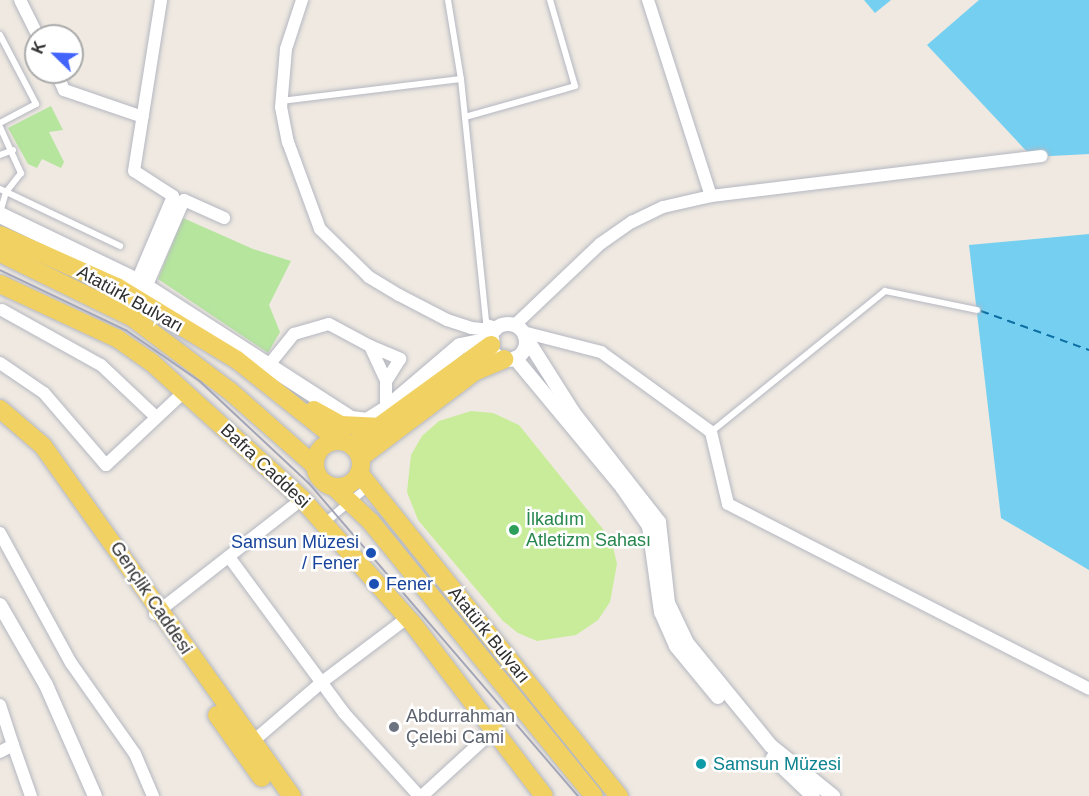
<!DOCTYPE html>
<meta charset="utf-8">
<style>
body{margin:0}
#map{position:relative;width:1089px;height:796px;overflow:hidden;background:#efe9e1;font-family:Arial,sans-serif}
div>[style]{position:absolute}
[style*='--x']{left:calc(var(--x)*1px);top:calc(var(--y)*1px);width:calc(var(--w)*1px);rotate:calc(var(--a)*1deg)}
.green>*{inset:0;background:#b6e59e}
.pitch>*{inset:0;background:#c9ec9a}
.water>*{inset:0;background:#75cff0}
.ferry>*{height:1.5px;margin-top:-0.75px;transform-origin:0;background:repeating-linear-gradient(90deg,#0d6fa3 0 8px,transparent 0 14px)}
.roads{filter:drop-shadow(0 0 2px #b4b7c1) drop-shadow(0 0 2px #b4b7c1)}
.service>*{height:6px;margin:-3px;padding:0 3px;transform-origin:3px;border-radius:3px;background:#fff}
.pedestrian>*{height:8px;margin:-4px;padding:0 4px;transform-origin:4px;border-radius:4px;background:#fff}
.minor>*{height:12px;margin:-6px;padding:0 6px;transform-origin:6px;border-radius:6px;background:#fff}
.tertiary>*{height:14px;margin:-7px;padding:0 7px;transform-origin:7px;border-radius:7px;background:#fff}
.tertiary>.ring{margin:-7px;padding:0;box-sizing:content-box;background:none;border:14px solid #fff;border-radius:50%}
.secondary>*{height:16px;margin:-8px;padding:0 8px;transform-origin:8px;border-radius:8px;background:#fff}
.primary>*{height:18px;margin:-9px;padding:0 9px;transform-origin:9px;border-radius:9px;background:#f2d163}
.primary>.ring{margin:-9px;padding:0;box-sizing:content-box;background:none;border:18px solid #f2d163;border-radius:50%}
.tram>*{height:1.5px;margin:-0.75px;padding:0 0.75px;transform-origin:0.75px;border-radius:0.75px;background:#a3a6b8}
.dots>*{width:16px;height:16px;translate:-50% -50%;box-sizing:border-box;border:3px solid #fff;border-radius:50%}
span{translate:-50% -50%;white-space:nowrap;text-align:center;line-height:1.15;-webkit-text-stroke:5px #fff;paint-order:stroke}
.street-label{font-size:18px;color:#2e2e2e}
.leisure-label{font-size:18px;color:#27864d}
.left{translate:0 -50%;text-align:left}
.transit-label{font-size:18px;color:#164399}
.right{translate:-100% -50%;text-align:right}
.worship-label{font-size:18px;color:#5b616d}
.culture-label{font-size:18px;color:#0d838f}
.north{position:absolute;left:24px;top:24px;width:60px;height:60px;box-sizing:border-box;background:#fff;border:2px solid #ababab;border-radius:50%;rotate:293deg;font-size:16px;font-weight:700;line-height:24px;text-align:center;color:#2e2e2e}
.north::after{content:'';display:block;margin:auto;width:21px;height:27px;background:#4264fb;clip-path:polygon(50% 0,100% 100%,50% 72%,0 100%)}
</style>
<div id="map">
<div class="green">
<div style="clip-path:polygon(51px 106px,63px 130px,49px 132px,64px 162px,61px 168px,42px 159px,37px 168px,28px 164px,8px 128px)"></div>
<div style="clip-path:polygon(183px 218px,253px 249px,291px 261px,269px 305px,280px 332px,268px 353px,158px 279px)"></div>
</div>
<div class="pitch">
<div style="clip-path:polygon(471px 411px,493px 413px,519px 425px,611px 539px,617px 564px,610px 602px,598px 620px,576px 635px,537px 641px,518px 633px,503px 621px,418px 520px,407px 492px,411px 455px,422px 436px,439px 421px)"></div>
</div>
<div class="water">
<div style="clip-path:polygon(864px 0,891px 0,875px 13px)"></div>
<div style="clip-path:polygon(979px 0,1089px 0,1089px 154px,1032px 157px,927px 45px)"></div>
<div style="clip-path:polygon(1089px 234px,1089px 570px,1001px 518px,969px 245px)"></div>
</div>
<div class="ferry">
<div style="--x:981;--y:311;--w:115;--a:19.9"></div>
</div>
<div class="roads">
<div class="service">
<div style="--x:448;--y:0;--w:80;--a:80.7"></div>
<div style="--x:461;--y:79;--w:244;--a:84.1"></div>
<div style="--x:486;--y:322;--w:11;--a:15"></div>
<div style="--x:0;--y:35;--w:78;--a:62.4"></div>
<div style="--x:36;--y:104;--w:41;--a:152.2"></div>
<div style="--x:281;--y:101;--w:181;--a:-7"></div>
<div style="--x:465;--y:117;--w:114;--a:-15.7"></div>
<div style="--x:575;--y:86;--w:90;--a:-106.2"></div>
<div style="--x:0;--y:127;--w:51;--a:65.5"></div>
<div style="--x:21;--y:173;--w:24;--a:128"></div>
<div style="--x:6;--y:192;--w:22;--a:106"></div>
<div style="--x:0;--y:155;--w:14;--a:-21"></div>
<div style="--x:0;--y:189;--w:133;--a:25.4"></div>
<div style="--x:711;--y:432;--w:224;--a:-39"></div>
<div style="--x:885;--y:291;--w:94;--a:11.7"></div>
</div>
<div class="pedestrian">
<div style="--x:324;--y:523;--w:58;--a:-39.4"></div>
</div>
<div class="minor">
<div style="--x:20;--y:0;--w:40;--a:63.4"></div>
<div style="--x:302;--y:0;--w:52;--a:108.1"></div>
<div style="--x:286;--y:49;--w:58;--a:94.9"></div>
<div style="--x:281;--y:107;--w:36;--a:79"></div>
<div style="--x:288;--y:142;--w:93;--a:69.8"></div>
<div style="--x:320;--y:229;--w:69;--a:44.4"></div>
<div style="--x:369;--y:277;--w:35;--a:31"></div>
<div style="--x:399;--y:295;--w:54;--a:27.5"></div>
<div style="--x:447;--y:320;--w:25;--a:18"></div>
<div style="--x:471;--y:328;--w:25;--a:5"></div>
<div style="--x:648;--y:0;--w:206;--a:72.2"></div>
<div style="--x:56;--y:72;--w:20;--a:66"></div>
<div style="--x:64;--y:90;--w:83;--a:18.9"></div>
<div style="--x:137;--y:281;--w:92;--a:-67"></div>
<div style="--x:173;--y:196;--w:46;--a:-147.3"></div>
<div style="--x:134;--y:171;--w:173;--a:-81"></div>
<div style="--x:146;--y:287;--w:95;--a:-66.4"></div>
<div style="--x:184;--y:200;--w:44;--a:24.2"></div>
<div style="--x:2;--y:310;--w:113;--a:29.1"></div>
<div style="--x:101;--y:365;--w:74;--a:43.4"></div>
<div style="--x:519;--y:328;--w:6;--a:-99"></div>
<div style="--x:518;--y:322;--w:113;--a:-43.6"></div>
<div style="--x:600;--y:244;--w:39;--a:-35"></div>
<div style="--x:632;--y:222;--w:34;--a:-26"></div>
<div style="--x:663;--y:207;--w:49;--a:-12.9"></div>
<div style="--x:711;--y:196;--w:333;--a:-6.9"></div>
<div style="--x:523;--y:332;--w:81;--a:14.4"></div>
<div style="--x:601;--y:352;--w:136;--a:36"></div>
<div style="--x:711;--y:432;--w:74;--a:76.7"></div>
<div style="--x:728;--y:504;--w:406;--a:27.1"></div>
<div style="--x:370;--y:346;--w:33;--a:23"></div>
<div style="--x:400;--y:359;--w:26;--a:122"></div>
<div style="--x:0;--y:363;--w:53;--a:34.3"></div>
<div style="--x:44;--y:393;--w:95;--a:49.3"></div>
<div style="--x:106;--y:465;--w:108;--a:-43.1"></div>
<div style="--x:273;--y:368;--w:7;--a:-98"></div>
<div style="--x:272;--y:361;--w:35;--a:-51"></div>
<div style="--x:294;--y:334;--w:36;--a:-16"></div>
<div style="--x:329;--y:324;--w:47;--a:28.2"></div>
<div style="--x:370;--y:346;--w:38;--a:65"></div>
<div style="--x:386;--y:381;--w:28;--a:90"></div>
<div style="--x:0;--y:533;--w:148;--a:61.4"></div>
<div style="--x:71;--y:663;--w:111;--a:54.9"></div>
<div style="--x:135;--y:754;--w:46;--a:66.8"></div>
<div style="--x:229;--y:557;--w:194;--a:53.6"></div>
<div style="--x:344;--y:713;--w:112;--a:47.9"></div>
<div style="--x:155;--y:614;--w:187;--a:-38"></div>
<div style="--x:0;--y:705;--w:42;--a:72"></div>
<div style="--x:13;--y:745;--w:15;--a:152"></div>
<div style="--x:251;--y:743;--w:94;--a:-40.7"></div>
<div style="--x:322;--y:682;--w:106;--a:-37"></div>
<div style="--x:13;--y:745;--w:54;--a:70.6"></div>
<div style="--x:422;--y:796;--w:98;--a:-42.5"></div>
</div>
<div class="tertiary">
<div class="ring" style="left:490px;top:324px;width:22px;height:22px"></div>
<div style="--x:525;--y:336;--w:90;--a:57.7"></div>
<div style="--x:573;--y:412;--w:140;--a:52"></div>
<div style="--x:659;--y:522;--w:81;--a:83.7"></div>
<div style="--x:668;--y:603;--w:44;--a:64.6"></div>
<div style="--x:687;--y:643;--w:133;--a:50.8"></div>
<div style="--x:771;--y:746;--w:80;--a:38.9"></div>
<div style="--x:515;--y:358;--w:168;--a:50.3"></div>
<div style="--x:622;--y:487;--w:47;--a:55.3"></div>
<div style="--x:649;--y:526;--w:87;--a:82.1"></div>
<div style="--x:661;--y:612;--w:37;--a:66"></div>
<div style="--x:676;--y:646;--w:66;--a:50.5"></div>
<div style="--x:0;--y:605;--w:92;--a:60.1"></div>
<div style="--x:46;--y:685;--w:121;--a:66.2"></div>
<div style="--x:773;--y:758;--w:55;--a:43.5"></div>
</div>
<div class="secondary">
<div style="--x:0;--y:215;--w:152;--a:25.7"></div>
<div style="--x:137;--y:281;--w:255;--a:32.8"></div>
<div style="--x:351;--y:419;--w:16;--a:7"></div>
<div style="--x:367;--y:421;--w:22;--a:-32"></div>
<div style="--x:386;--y:409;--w:97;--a:-40.4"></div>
<div style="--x:460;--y:346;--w:32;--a:-11"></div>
</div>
<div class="primary">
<div style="--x:0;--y:235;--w:128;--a:24"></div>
<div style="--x:117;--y:287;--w:140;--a:31.3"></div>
<div style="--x:237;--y:360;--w:130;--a:38.5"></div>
<div style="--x:0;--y:253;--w:148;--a:26"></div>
<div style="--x:133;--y:318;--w:121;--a:37"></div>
<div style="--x:230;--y:391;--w:112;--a:41.4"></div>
<div style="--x:0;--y:284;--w:130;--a:25"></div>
<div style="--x:118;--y:339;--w:39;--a:35"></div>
<div style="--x:150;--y:361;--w:205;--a:42.2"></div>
<div style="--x:302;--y:499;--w:167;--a:48.4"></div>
<div style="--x:413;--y:624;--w:216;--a:52.7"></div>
<div style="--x:0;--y:409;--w:57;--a:40.7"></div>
<div style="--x:43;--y:446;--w:430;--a:54.6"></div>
<div style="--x:314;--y:410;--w:31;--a:29"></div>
<div style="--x:341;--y:425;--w:41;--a:2.8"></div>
<div class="ring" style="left:315px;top:441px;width:28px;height:28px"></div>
<div style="--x:352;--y:446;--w:172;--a:-36"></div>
<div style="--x:360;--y:458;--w:143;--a:-37"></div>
<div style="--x:474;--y:372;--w:33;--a:-23"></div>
<div style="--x:359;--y:473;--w:415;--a:51.2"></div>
<div style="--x:334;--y:487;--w:51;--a:43.4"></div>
<div style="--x:371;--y:522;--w:353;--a:50.9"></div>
<div style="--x:217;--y:715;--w:77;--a:54.5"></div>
</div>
</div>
<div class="tram">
<div style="--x:0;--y:270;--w:140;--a:25.5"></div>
<div style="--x:126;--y:330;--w:91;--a:34.7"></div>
<div style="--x:201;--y:382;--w:148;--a:43.1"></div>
<div style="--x:309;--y:483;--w:413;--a:49.3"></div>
</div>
<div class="dots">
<div style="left:514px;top:530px;background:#2e9e5b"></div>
<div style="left:371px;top:553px;background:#1a4fb4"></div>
<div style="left:374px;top:584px;background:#1a4fb4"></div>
<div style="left:394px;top:727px;background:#6b7280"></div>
<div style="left:701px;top:764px;background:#0f9aa8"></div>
</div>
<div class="street-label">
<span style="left:130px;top:299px;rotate:29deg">Atatürk Bulvarı</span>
<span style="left:265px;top:466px;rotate:43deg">Bafra Caddesi</span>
<span style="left:151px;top:598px;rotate:56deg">Gençlik Caddesi</span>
<span style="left:489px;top:635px;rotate:51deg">Atatürk Bulvarı</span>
</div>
<div class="leisure-label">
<span class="left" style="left:526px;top:530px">İlkadım<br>Atletizm Sahası</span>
</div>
<div class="transit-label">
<span class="right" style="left:359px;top:553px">Samsun Müzesi<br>/ Fener</span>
<span class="left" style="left:386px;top:584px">Fener</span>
</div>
<div class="worship-label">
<span class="left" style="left:406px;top:727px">Abdurrahman<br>Çelebi Cami</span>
</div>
<div class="culture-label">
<span class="left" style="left:713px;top:764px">Samsun Müzesi</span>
</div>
<div class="north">K</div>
</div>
